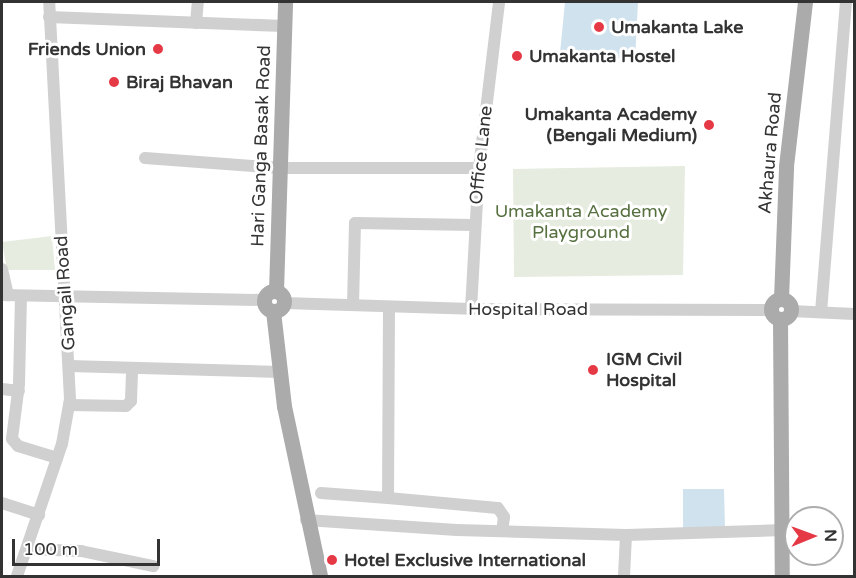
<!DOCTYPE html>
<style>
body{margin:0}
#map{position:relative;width:856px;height:578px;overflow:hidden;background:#fff;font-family:"Varela Round",sans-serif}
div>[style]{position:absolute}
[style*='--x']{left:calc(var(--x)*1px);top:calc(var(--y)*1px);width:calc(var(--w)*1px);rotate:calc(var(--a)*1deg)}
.green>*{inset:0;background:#e6ecdf}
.water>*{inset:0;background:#cfe2ee}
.minor>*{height:12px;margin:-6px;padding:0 6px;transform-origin:6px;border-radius:6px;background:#d0d0d0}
.major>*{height:15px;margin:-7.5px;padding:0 7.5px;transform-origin:7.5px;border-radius:7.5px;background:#ababab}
.major>.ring{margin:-7.5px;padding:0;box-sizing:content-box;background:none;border:15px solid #ababab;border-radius:50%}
.dots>*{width:16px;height:16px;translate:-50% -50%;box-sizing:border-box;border:3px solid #fff;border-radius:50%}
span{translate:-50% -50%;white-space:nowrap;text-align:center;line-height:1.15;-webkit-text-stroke:6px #fff;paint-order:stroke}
.poi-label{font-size:18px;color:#333;font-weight:700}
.left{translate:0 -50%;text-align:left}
.right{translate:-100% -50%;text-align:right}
.street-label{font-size:18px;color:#333}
.park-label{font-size:18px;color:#56703f}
.frame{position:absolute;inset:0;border:3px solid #333;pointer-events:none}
.north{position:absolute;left:784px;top:506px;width:60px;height:60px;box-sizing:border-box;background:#fff;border:2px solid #adadad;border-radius:50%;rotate:89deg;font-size:16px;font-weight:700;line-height:24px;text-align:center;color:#333}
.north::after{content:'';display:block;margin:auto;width:21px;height:27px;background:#e63946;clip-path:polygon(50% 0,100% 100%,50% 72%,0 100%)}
.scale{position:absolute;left:12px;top:539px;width:148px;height:27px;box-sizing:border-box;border:3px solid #333;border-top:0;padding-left:8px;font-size:18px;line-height:21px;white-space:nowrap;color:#333;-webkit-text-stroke:4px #fff;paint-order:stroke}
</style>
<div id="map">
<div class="green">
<div style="clip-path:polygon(685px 166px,683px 275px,514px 277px,513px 169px)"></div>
<div style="clip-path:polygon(52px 236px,55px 270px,7px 270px,2px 242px)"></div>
</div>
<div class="water">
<div style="clip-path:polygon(565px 2px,638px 2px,635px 60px,560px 53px)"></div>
<div style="clip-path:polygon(683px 489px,724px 489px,725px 529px,683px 530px)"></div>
</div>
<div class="minor">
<div style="--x:49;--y:17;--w:235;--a:2.2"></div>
<div style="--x:196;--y:23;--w:21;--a:-85"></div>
<div style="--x:145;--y:158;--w:136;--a:4.2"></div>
<div style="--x:281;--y:168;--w:198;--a:0"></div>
<div style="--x:2;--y:269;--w:27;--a:77"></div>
<div style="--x:2;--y:295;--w:262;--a:1.1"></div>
<div style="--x:21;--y:296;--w:88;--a:91.3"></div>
<div style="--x:19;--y:384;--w:55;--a:97.3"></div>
<div style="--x:12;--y:439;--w:9;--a:49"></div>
<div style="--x:18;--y:446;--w:41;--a:17.1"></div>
<div style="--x:284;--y:303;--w:187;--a:1.8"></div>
<div style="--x:471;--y:309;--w:300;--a:0.2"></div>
<div style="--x:353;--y:305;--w:82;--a:-88.6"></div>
<div style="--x:355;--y:223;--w:119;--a:1"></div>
<div style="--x:389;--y:307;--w:191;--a:90.3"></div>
<div style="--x:388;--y:498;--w:110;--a:5.2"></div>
<div style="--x:498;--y:508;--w:11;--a:56"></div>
<div style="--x:504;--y:517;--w:14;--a:98"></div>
<div style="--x:471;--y:309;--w:141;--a:-86.8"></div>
<div style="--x:479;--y:168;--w:167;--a:-83.1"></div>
<div style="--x:791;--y:311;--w:63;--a:2.7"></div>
<div style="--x:821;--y:312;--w:311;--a:-85.4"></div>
<div style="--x:69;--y:366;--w:211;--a:1.6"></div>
<div style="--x:2;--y:389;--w:17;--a:7"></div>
<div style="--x:69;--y:405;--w:57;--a:1"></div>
<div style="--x:126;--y:406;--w:7;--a:-45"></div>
<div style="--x:131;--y:401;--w:31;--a:-88"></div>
<div style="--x:321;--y:493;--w:67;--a:4.3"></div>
<div style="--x:2;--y:503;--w:39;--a:18"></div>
<div style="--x:306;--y:520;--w:151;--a:3.8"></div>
<div style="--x:457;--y:530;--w:169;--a:1.7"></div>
<div style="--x:626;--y:535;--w:156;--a:-1.8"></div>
<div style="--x:27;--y:549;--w:54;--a:2.1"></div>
<div style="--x:81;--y:551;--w:74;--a:11.8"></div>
<div style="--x:17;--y:576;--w:139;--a:-71.2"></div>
<div style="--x:62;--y:444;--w:46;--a:-79.9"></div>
<div style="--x:70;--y:399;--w:398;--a:-93"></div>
<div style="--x:624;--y:576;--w:41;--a:-87.2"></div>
</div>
<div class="major">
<div style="--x:276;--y:291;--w:289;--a:-88.2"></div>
<div class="ring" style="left:264px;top:291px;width:5px;height:5px"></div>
<div style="--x:781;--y:299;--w:133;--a:-87.8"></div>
<div style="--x:786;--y:166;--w:165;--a:-83.4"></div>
<div class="ring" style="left:771px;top:299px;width:5px;height:5px"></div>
<div style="--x:273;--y:311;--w:96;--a:83.4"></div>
<div style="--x:284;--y:406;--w:174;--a:78"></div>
<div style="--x:780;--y:319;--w:257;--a:89.6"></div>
</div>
<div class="dots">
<div style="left:599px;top:27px;background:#e63946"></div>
<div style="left:158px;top:49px;background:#e63946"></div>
<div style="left:517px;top:56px;background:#e63946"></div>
<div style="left:114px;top:82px;background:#e63946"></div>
<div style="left:709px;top:125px;background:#e63946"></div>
<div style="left:593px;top:370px;background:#e63946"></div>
<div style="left:332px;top:560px;background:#e63946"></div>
</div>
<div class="poi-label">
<span class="left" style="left:611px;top:27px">Umakanta Lake</span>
<span class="right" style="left:146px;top:49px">Friends Union</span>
<span class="left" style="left:529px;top:56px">Umakanta Hostel</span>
<span class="left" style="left:126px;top:82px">Biraj Bhavan</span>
<span class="right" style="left:697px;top:125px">Umakanta Academy<br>(Bengali Medium)</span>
<span class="left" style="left:606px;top:370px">IGM Civil<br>Hospital</span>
<span class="left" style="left:344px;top:560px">Hotel Exclusive International</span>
</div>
<div class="street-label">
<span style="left:261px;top:146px;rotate:-88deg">Hari Ganga Basak Road</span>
<span style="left:770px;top:153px;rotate:-85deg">Akhaura Road</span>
<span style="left:481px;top:155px;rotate:-84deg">Office Lane</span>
<span style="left:65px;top:293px;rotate:-94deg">Gangail Road</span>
<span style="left:528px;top:309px">Hospital Road</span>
</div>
<div class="park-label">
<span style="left:581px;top:222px">Umakanta Academy<br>Playground</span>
</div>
<div class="frame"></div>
<div class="north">N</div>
<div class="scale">100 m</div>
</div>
